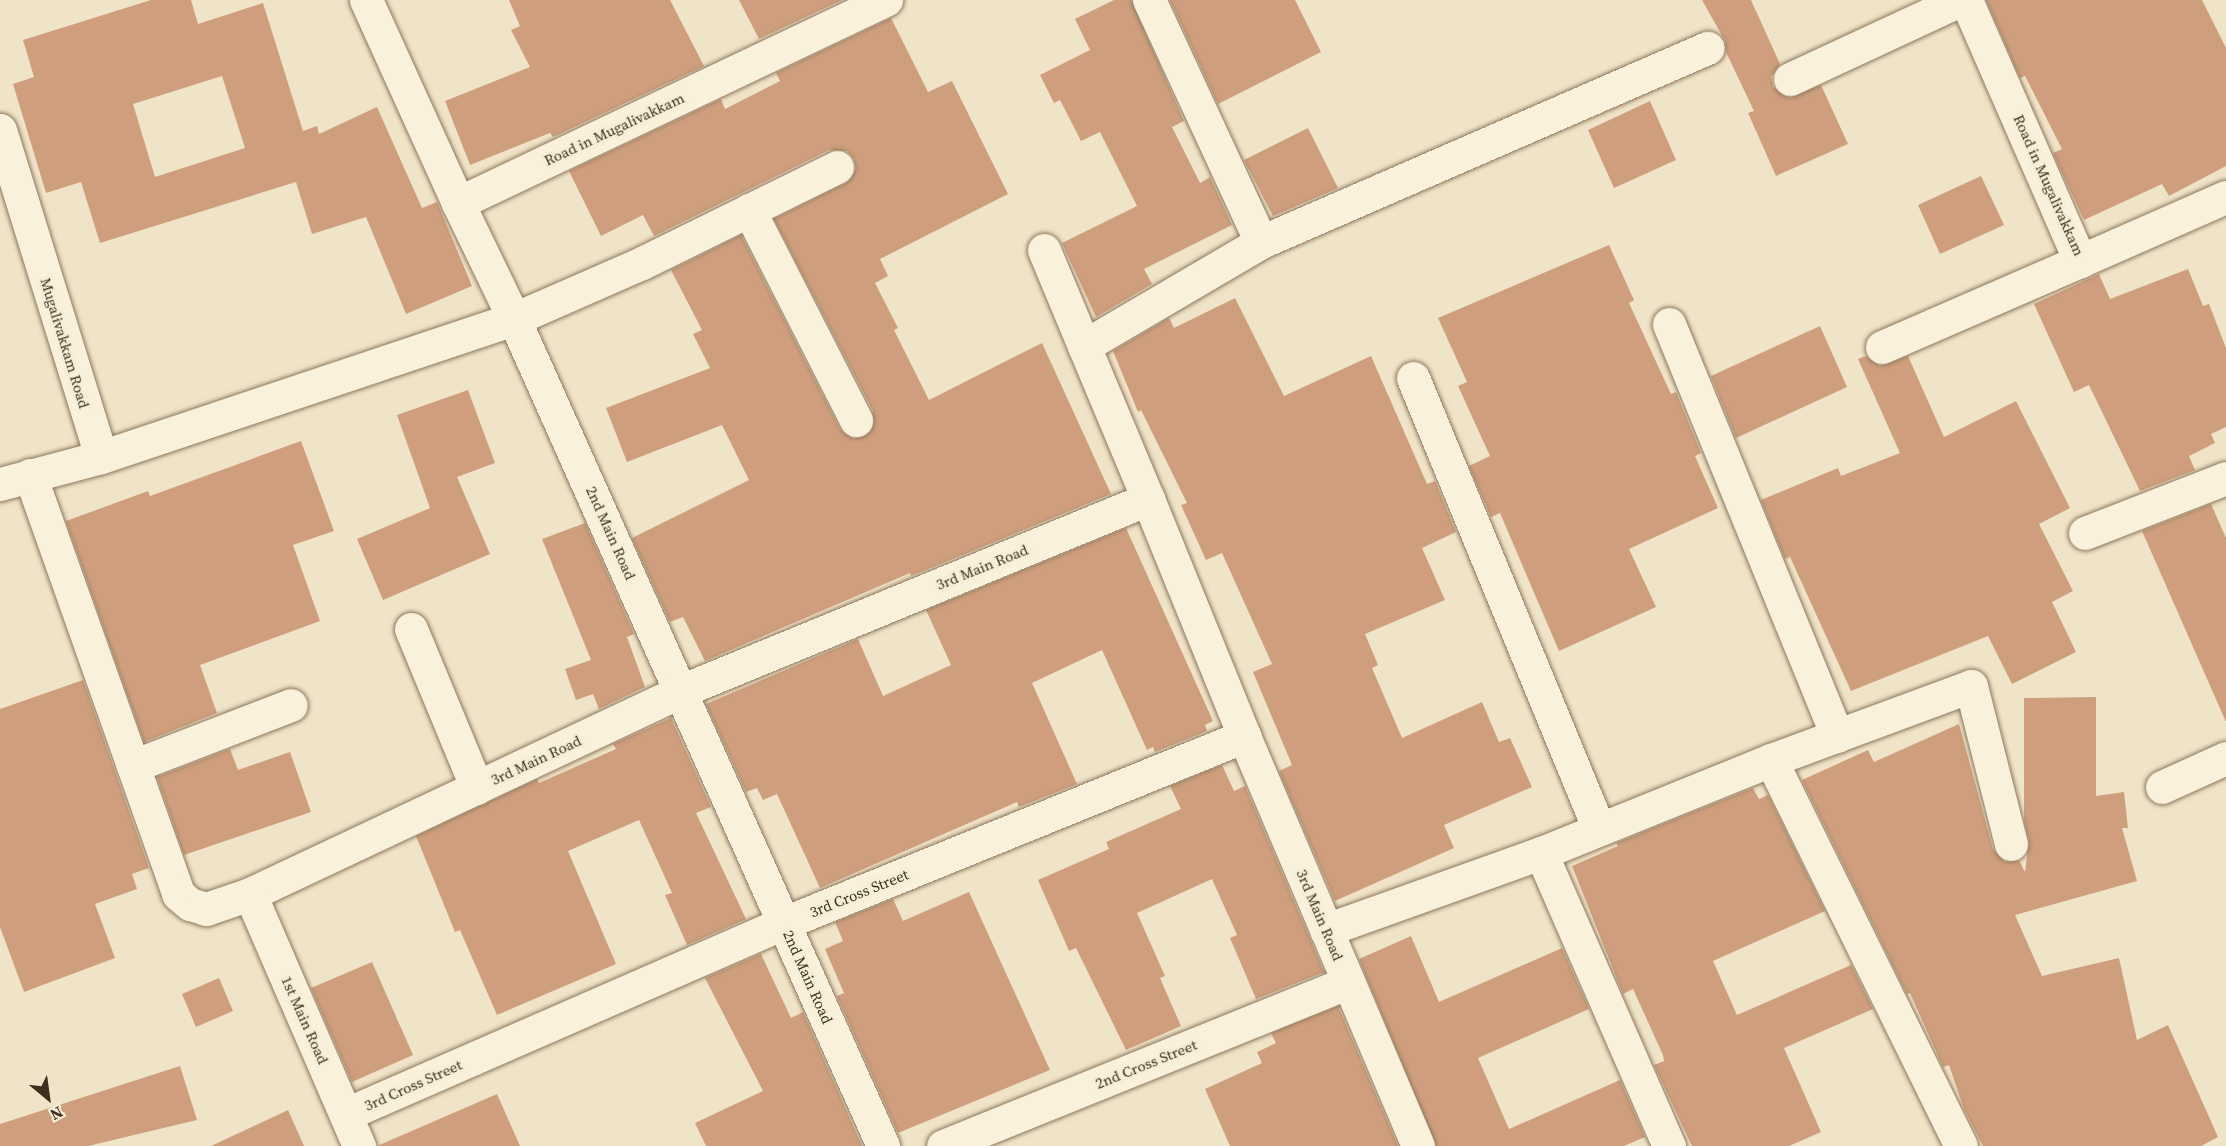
<!DOCTYPE html>
<style>
body{margin:0}
#map{position:relative;width:2226px;height:1146px;overflow:hidden;background:#f0e4c8;font-family:"Source Serif 4",serif}
div>[style]{position:absolute}
[style*='--x']{left:calc(var(--x)*1px);top:calc(var(--y)*1px);width:calc(var(--w)*1px);rotate:calc(var(--a)*1deg)}
.building>*{inset:0;background:#cf9f7d}
.roads{filter:drop-shadow(0 0 2px #8d765c) drop-shadow(0 0 2px #8d765c)}
.minor>*{height:33px;margin:-16.5px;padding:0 16.5px;transform-origin:16.5px;border-radius:16.5px;background:#faf1dc}
.tertiary>*{height:33px;margin:-16.5px;padding:0 16.5px;transform-origin:16.5px;border-radius:16.5px;background:#faf1dc}
span{translate:-50% -50%;white-space:nowrap;text-align:center;line-height:1.15;-webkit-text-stroke:6px #f7eed8;paint-order:stroke}
.street-label{font-size:15px;color:#3d2e20}
.north{position:absolute;left:18px;top:1068px;width:60px;height:60px;-webkit-text-stroke:4px #f7eed8;paint-order:stroke;rotate:151deg;font-size:16px;font-weight:700;line-height:24px;text-align:center;color:#3d2e20}
.north::after{content:'';display:block;margin:auto;width:21px;height:27px;background:#3d2e20;clip-path:polygon(50% 0,100% 100%,50% 72%,0 100%)}
</style>
<div id="map">
<div class="building">
<div style="clip-path:polygon(evenodd,151px 0,191px 0,198px 24px,263px 3px,303px 131px,317px 126px,319px 134px,377px 107px,422px 208px,437px 202px,472px 286px,406px 314px,366px 217px,312px 234px,296px 182px,100px 243px,81px 182px,46px 193px,13px 84px,34px 77px,23px 40px,151px 0,222px 76px,245px 148px,155px 177px,133px 104px,222px 76px)"></div>
<div style="clip-path:polygon(509px 0,670px 0,704px 66px,553px 137px,550px 133px,470px 165px,445px 101px,530px 67px,511px 30px,520px 26px)"></div>
<div style="clip-path:polygon(739px 0,842px 0,759px 39px)"></div>
<div style="clip-path:polygon(1114px 0,1131px 0,1184px 121px,1172px 127px,1200px 183px,1210px 177px,1232px 225px,1144px 269px,1152px 284px,1096px 317px,1062px 243px,1137px 206px,1100px 132px,1081px 141px,1060px 100px,1054px 103px,1040px 75px,1090px 50px,1075px 19px)"></div>
<div style="clip-path:polygon(1170px 0,1295px 0,1321px 52px,1218px 104px)"></div>
<div style="clip-path:polygon(1702px 0,1751px 0,1780px 64px,1771px 77px,1773px 87px,1789px 98px,1821px 85px,1848px 144px,1776px 176px,1748px 113px,1754px 111px,1726px 52px,1725px 41px)"></div>
<div style="clip-path:polygon(1986px 0,2202px 0,2226px 48px,2226px 166px,2169px 196px,2162px 184px,2084px 220px,2053px 153px,2062px 149px,2025px 76px,2020px 78px)"></div>
<div style="clip-path:polygon(891px 18px,928px 92px,952px 81px,1008px 194px,880px 259px,888px 276px,875px 283px,898px 328px,894px 330px,929px 400px,1042px 343px,1111px 494px,911px 576px,910px 573px,705px 661px,683px 617px,670px 622px,632px 538px,749px 480px,722px 425px,627px 462px,606px 408px,710px 368px,693px 334px,702px 330px,671px 270px,741px 235px,840px 429px,854px 439px,871px 431px,873px 411px,774px 219px,846px 183px,856px 169px,854px 159px,847px 151px,829px 150px,654px 236px,643px 215px,601px 236px,569px 171px,721px 99px,725px 109px,780px 81px,776px 73px)"></div>
<div style="clip-path:polygon(1650px 101px,1676px 160px,1614px 188px,1588px 130px)"></div>
<div style="clip-path:polygon(1308px 128px,1338px 188px,1273px 216px,1244px 160px)"></div>
<div style="clip-path:polygon(1981px 176px,2004px 225px,1940px 254px,1918px 205px)"></div>
<div style="clip-path:polygon(1609px 245px,1634px 300px,1629px 303px,1671px 394px,1676px 392px,1701px 453px,1695px 456px,1718px 508px,1629px 549px,1656px 607px,1559px 651px,1500px 513px,1491px 517px,1469px 466px,1490px 456px,1458px 386px,1467px 382px,1438px 318px)"></div>
<div style="clip-path:polygon(2188px 269px,2203px 306px,2209px 304px,2226px 348px,2226px 427px,2211px 434px,2215px 443px,2189px 456px,2195px 470px,2140px 491px,2089px 385px,2074px 392px,2034px 304px,2099px 274px,2110px 299px)"></div>
<div style="clip-path:polygon(1235px 298px,1284px 396px,1371px 356px,1427px 484px,1435px 481px,1456px 532px,1422px 548px,1445px 600px,1365px 634px,1378px 665px,1372px 668px,1402px 738px,1482px 702px,1499px 742px,1510px 738px,1532px 787px,1444px 825px,1454px 848px,1335px 901px,1279px 771px,1292px 765px,1253px 672px,1272px 664px,1222px 553px,1206px 560px,1181px 505px,1187px 503px,1141px 410px,1138px 412px,1113px 351px,1169px 318px,1174px 328px)"></div>
<div style="clip-path:polygon(1820px 326px,1847px 387px,1736px 438px,1711px 376px)"></div>
<div style="clip-path:polygon(1866px 356px,1880px 366px,1908px 356px,1944px 437px,2016px 401px,2070px 508px,2039px 524px,2073px 591px,2052px 602px,2076px 652px,2012px 684px,1988px 636px,1851px 691px,1790px 557px,1785px 559px,1761px 500px,1838px 468px,1841px 476px,1900px 453px,1858px 359px)"></div>
<div style="clip-path:polygon(468px 390px,495px 463px,457px 477px,490px 554px,383px 600px,357px 539px,430px 508px,397px 415px)"></div>
<div style="clip-path:polygon(301px 441px,334px 531px,293px 545px,320px 621px,200px 665px,217px 713px,144px 742px,66px 521px,148px 491px,150px 496px)"></div>
<div style="clip-path:polygon(2211px 504px,2226px 538px,2226px 722px,2142px 531px)"></div>
<div style="clip-path:polygon(585px 523px,634px 634px,627px 637px,645px 687px,599px 709px,593px 694px,576px 700px,565px 669px,591px 660px,542px 539px)"></div>
<div style="clip-path:polygon(1126px 528px,1213px 721px,1205px 725px,1207px 731px,1155px 752px,1153px 747px,1147px 750px,1102px 650px,1032px 683px,1077px 784px,1019px 807px,1017px 802px,820px 888px,777px 794px,763px 800px,757px 788px,746px 792px,706px 704px,858px 639px,883px 696px,951px 665px,926px 610px)"></div>
<div style="clip-path:polygon(83px 680px,149px 868px,132px 874px,137px 889px,95px 904px,115px 958px,24px 992px,0 927px,0 709px)"></div>
<div style="clip-path:polygon(2096px 697px,2096px 796px,2124px 792px,2128px 828px,2122px 828px,2137px 881px,2015px 915px,2042px 976px,2119px 958px,2137px 1040px,2168px 1025px,2218px 1137px,2201px 1146px,1983px 1146px,1964px 1109px,1949px 1065px,1943px 1067px,1910px 993px,1907px 994px,1802px 780px,1868px 750px,1874px 762px,1959px 724px,1993px 849px,2005px 862px,2019px 860px,2025px 872px,2029px 840px,2024px 820px,2024px 698px)"></div>
<div style="clip-path:polygon(671px 718px,711px 807px,696px 813px,746px 919px,687px 945px,665px 895px,672px 893px,639px 820px,568px 851px,616px 964px,497px 1015px,460px 930px,455px 932px,416px 836px,537px 779px,539px 783px,616px 749px,613px 744px)"></div>
<div style="clip-path:polygon(230px 749px,238px 770px,290px 752px,311px 812px,184px 855px,157px 777px)"></div>
<div style="clip-path:polygon(1222px 765px,1234px 791px,1245px 786px,1324px 972px,1256px 999px,1230px 938px,1237px 935px,1212px 879px,1137px 913px,1165px 976px,1160px 978px,1181px 1026px,1126px 1050px,1076px 948px,1069px 951px,1038px 880px,1109px 849px,1106px 842px,1181px 809px,1170px 786px)"></div>
<div style="clip-path:polygon(1753px 788px,1759px 799px,1768px 795px,1825px 911px,1713px 961px,1737px 1015px,1851px 965px,1873px 1009px,1784px 1048px,1821px 1132px,1789px 1146px,1692px 1146px,1654px 1065px,1664px 1061px,1663px 1055px,1633px 989px,1623px 994px,1572px 866px,1618px 846px,1616px 843px)"></div>
<div style="clip-path:polygon(969px 892px,1050px 1070px,898px 1133px,837px 996px,844px 993px,825px 949px,843px 941px,835px 922px,893px 899px,903px 921px)"></div>
<div style="clip-path:polygon(1411px 936px,1439px 1002px,1562px 948px,1589px 1009px,1478px 1058px,1509px 1129px,1620px 1080px,1645px 1137px,1624px 1146px,1436px 1146px,1359px 959px)"></div>
<div style="clip-path:polygon(761px 954px,791px 1018px,803px 1012px,862px 1146px,706px 1146px,695px 1123px,763px 1091px,705px 978px)"></div>
<div style="clip-path:polygon(372px 962px,413px 1055px,352px 1082px,311px 988px)"></div>
<div style="clip-path:polygon(219px 978px,233px 1011px,196px 1027px,182px 994px)"></div>
<div style="clip-path:polygon(1338px 1006px,1398px 1146px,1230px 1146px,1205px 1089px,1262px 1063px,1257px 1052px,1276px 1043px,1271px 1033px)"></div>
<div style="clip-path:polygon(180px 1066px,197px 1120px,88px 1146px,0 1146px,0 1124px)"></div>
<div style="clip-path:polygon(497px 1094px,520px 1146px,377px 1146px)"></div>
<div style="clip-path:polygon(288px 1110px,304px 1146px,211px 1146px)"></div>
</div>
<div class="roads">
<div class="minor">
<div style="--x:366;--y:0;--w:223;--a:65.6"></div>
<div style="--x:1966;--y:0;--w:285;--a:66.4"></div>
<div style="--x:2080;--y:261;--w:159;--a:-23.7"></div>
<div style="--x:1790;--y:79;--w:187;--a:-24.9"></div>
<div style="--x:837;--y:167;--w:217;--a:153.8"></div>
<div style="--x:642;--y:263;--w:140;--a:156.4"></div>
<div style="--x:514;--y:319;--w:129;--a:-115.8"></div>
<div style="--x:458;--y:203;--w:474;--a:-25.4"></div>
<div style="--x:749;--y:210;--w:236;--a:63"></div>
<div style="--x:1261;--y:242;--w:487;--a:-23.5"></div>
<div style="--x:1044;--y:250;--w:104;--a:67.4"></div>
<div style="--x:1669;--y:324;--w:445;--a:67.8"></div>
<div style="--x:1882;--y:347;--w:216;--a:-23.5"></div>
<div style="--x:1413;--y:378;--w:488;--a:67.6"></div>
<div style="--x:101;--y:457;--w:435;--a:-18.5"></div>
<div style="--x:514;--y:319;--w:906;--a:65.95"></div>
<div style="--x:30;--y:475;--w:444;--a:70.5"></div>
<div style="--x:178;--y:894;--w:16;--a:40"></div>
<div style="--x:190;--y:904;--w:17;--a:17"></div>
<div style="--x:206;--y:909;--w:46;--a:-18.8"></div>
<div style="--x:250;--y:894;--w:479;--a:-25.2"></div>
<div style="--x:683;--y:690;--w:503;--a:-22.33"></div>
<div style="--x:1148;--y:499;--w:256;--a:67.9"></div>
<div style="--x:1244;--y:736;--w:445;--a:67"></div>
<div style="--x:1148;--y:499;--w:166;--a:-112.7"></div>
<div style="--x:1084;--y:346;--w:205;--a:-30.4"></div>
<div style="--x:1261;--y:242;--w:267;--a:-114.8"></div>
<div style="--x:2085;--y:533;--w:151;--a:-21.3"></div>
<div style="--x:411;--y:629;--w:172;--a:67.5"></div>
<div style="--x:1771;--y:760;--w:213;--a:-20.3"></div>
<div style="--x:1971;--y:686;--w:163;--a:75.8"></div>
<div style="--x:133;--y:766;--w:169;--a:-21.1"></div>
<div style="--x:2162;--y:787;--w:70;--a:-24.4"></div>
<div style="--x:1541;--y:853;--w:320;--a:66.4"></div>
<div style="--x:250;--y:894;--w:275;--a:66.6"></div>
<div style="--x:1326;--y:930;--w:228;--a:-19.7"></div>
<div style="--x:1541;--y:853;--w:248;--a:-22"></div>
<div style="--x:1771;--y:760;--w:430;--a:63.8"></div>
<div style="--x:346;--y:1114;--w:478;--a:-23.6"></div>
<div style="--x:784;--y:923;--w:497;--a:-22.1"></div>
<div style="--x:943;--y:1146;--w:437;--a:-22"></div>
</div>
<div class="tertiary">
<div style="--x:0;--y:130;--w:342;--a:72.8"></div>
<div style="--x:101;--y:457;--w:105;--a:165"></div>
</div>
</div>
<div class="street-label">
<span style="left:614px;top:129px;rotate:-25deg">Road in Mugalivakkam</span>
<span style="left:2049px;top:185px;rotate:66deg">Road in Mugalivakkam</span>
<span style="left:65px;top:343px;rotate:73deg">Mugalivakkam Road</span>
<span style="left:611px;top:533px;rotate:66deg">2nd Main Road</span>
<span style="left:982px;top:567px;rotate:-22deg">3rd Main Road</span>
<span style="left:536px;top:760px;rotate:-25deg">3rd Main Road</span>
<span style="left:859px;top:893px;rotate:-22deg">3rd Cross Street</span>
<span style="left:1320px;top:915px;rotate:67deg">3rd Main Road</span>
<span style="left:808px;top:977px;rotate:66deg">2nd Main Road</span>
<span style="left:305px;top:1020px;rotate:66deg">1st Main Road</span>
<span style="left:1146px;top:1064px;rotate:-22deg">2nd Cross Street</span>
<span style="left:413px;top:1085px;rotate:-24deg">3rd Cross Street</span>
</div>
<div class="north">N</div>
</div>
